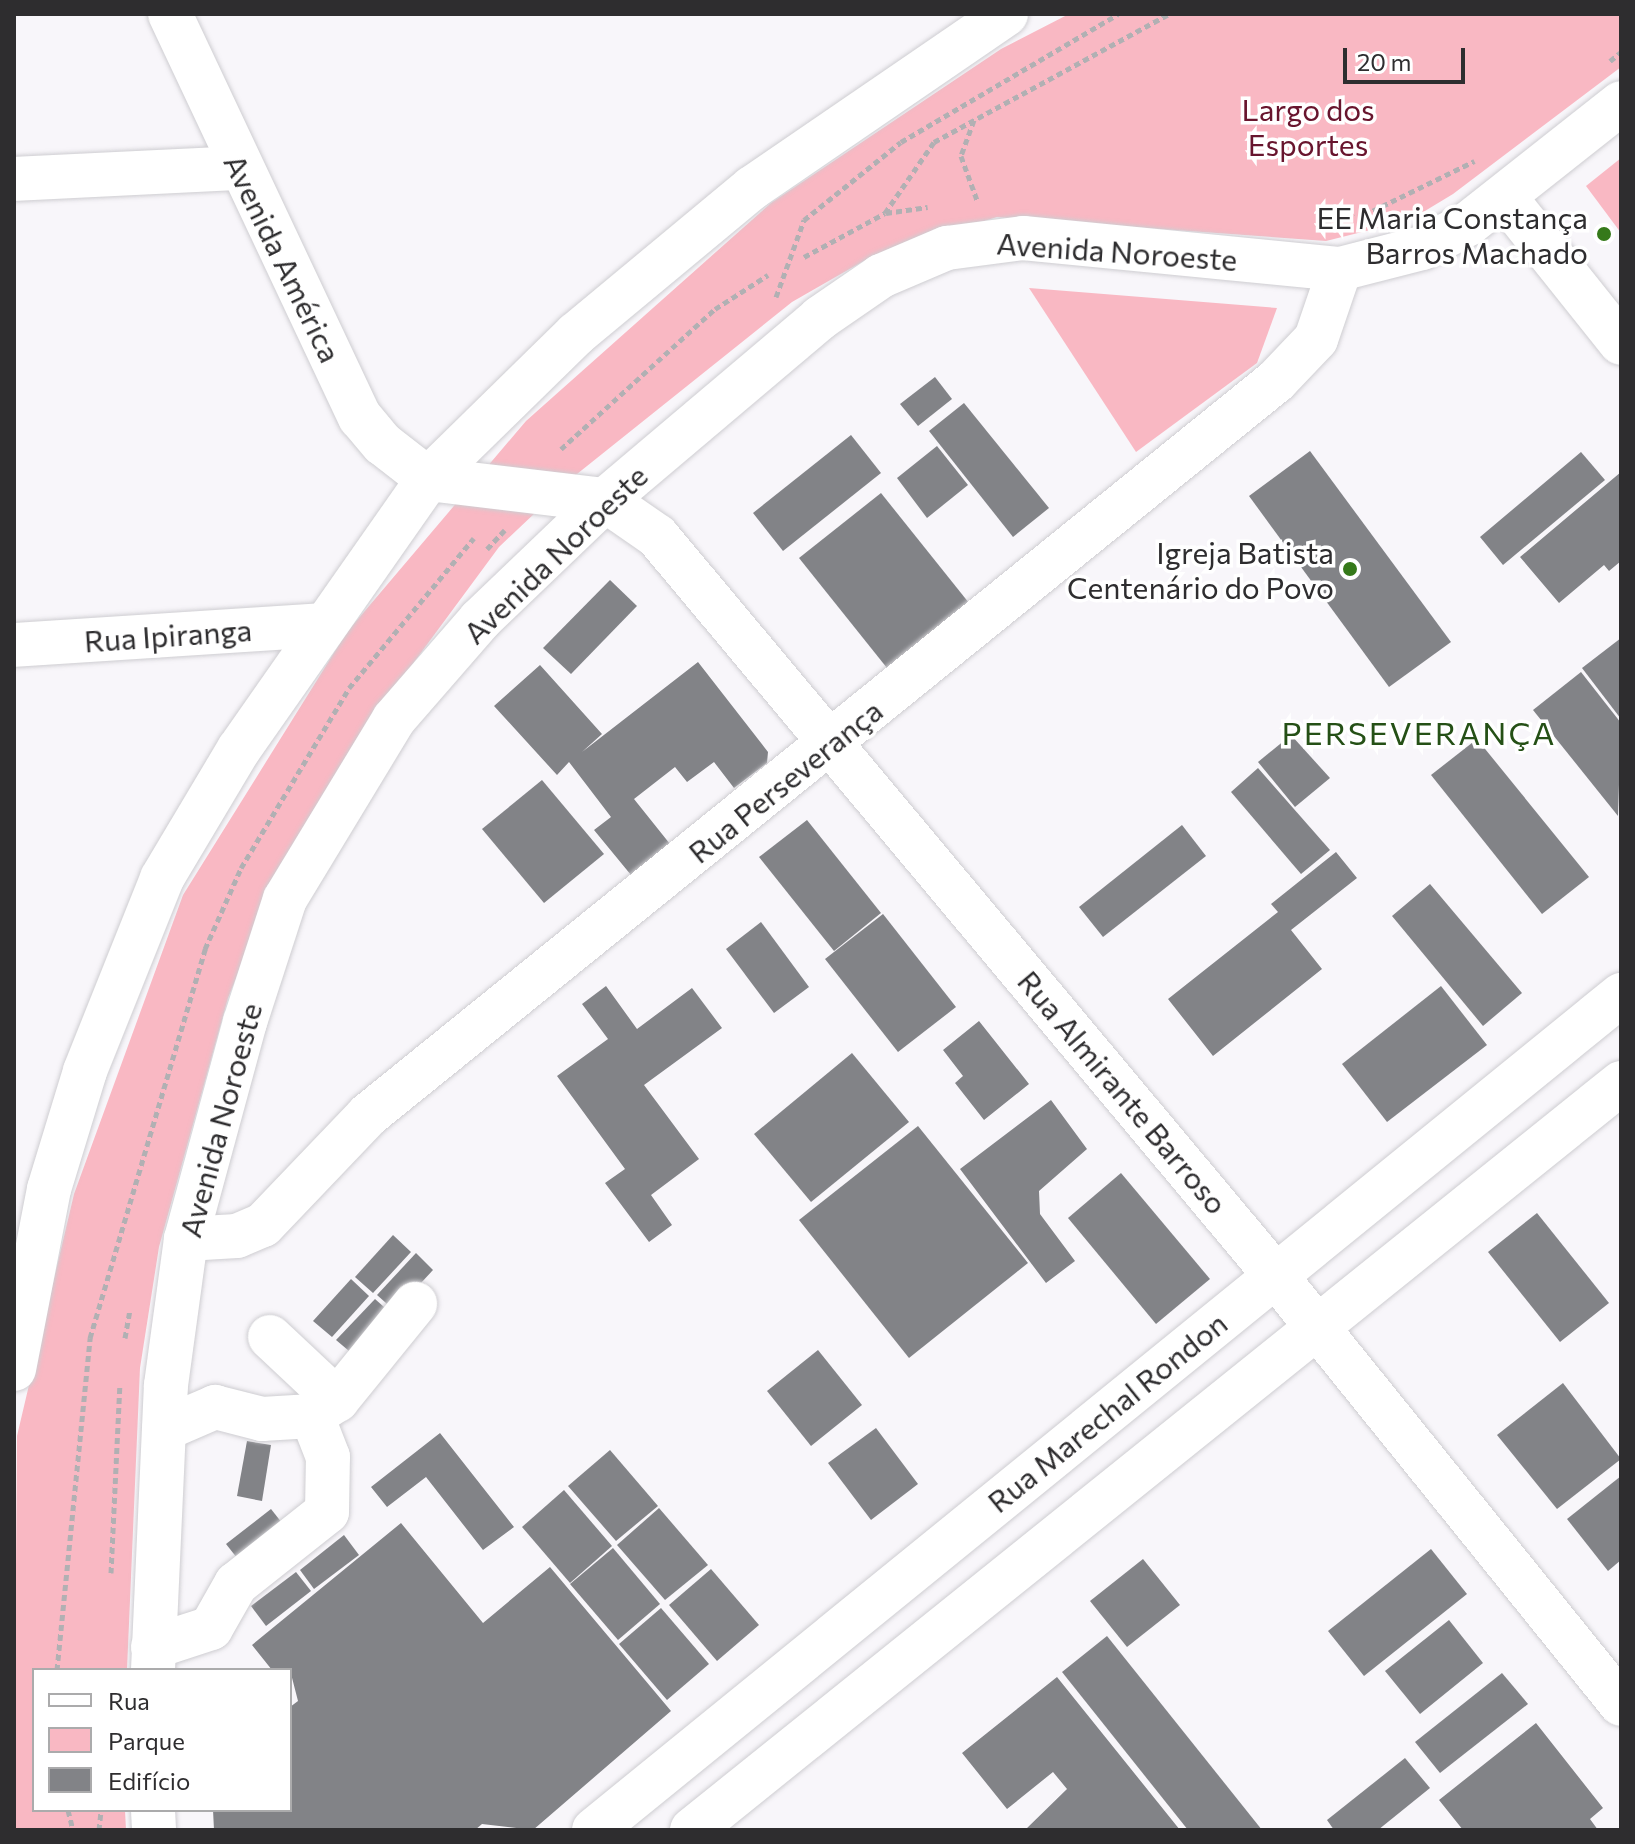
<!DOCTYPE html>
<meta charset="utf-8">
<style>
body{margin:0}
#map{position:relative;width:1635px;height:1844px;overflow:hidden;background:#f8f6fa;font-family:Commissioner,sans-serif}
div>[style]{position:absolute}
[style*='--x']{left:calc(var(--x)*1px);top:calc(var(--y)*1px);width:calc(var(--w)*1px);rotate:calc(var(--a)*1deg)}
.green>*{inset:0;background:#f9b8c3}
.building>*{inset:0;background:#828387}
.path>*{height:5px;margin-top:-2.5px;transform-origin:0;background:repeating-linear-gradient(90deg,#b1b0b3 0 6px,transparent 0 10px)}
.roads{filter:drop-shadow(0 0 2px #cecdd1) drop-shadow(0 0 2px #cecdd1)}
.minor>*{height:44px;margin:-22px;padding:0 22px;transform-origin:22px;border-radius:22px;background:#fff}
.major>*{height:44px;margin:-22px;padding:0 22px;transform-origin:22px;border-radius:22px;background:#fff}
.dots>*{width:22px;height:22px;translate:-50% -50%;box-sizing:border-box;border:4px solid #fff;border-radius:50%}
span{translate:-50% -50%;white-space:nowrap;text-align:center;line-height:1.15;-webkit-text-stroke:7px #fff;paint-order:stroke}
.park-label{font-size:30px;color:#68152e}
.poi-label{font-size:30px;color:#2e2d2f}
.right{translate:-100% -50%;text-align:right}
.street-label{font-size:30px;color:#2e2d2f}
.neighbourhood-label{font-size:32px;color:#255016;letter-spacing:2px}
.frame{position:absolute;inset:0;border:16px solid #2e2d2f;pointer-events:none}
.legend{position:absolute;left:32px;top:1668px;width:260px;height:144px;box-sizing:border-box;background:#fff;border:2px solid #ababac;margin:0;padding:10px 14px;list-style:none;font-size:24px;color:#2e2d2f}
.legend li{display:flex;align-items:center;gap:16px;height:40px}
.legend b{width:40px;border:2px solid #ababac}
.scale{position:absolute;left:1343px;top:48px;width:122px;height:36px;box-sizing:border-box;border:4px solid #2e2d2f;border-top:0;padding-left:10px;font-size:24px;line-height:28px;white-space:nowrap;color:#2e2d2f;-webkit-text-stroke:6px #fff;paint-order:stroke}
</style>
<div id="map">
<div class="green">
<div style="clip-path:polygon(1069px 14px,1621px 14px,1621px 67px,1453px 194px,1410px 220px,1326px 241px,997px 217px,874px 255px,792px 302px,572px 478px,499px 547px,375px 715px,270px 893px,228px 998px,159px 1247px,140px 1368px,127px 1670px,34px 1670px,34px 1810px,125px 1810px,126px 1830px,14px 1830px,17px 1436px,74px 1194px,183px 895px,347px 632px,526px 421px,771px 203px,1001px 49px)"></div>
<div style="clip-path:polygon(1621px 158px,1621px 233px,1586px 186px)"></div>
<div style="clip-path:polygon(1029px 288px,1277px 308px,1257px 363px,1136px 452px)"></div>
</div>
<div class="building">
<div style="clip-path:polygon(935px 377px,952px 399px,918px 426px,900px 404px)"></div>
<div style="clip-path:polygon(964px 403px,1049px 508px,1013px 537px,929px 431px)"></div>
<div style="clip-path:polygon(851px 435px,881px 473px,783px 551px,753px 513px)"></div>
<div style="clip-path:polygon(937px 446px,968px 485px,927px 518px,897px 478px)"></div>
<div style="clip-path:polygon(1310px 451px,1451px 642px,1389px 687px,1249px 496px)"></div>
<div style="clip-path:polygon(1581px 452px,1605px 480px,1503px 565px,1480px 537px)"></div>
<div style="clip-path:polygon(1621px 472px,1621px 561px,1609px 571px,1604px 565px,1559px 603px,1520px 557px)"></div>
<div style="clip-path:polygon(881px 493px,969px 603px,887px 668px,799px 558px)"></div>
<div style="clip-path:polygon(610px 580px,637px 606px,571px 674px,543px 648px)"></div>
<div style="clip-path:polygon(1621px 638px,1621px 719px,1582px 668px)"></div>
<div style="clip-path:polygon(698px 662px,768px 752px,767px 763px,734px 788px,714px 762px,687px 782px,675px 767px,634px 799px,670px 844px,631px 875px,594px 830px,611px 817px,569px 762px,557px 775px,494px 706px,540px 665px,602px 734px,582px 752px)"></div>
<div style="clip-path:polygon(1581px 672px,1621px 723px,1618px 816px,1533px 710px)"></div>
<div style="clip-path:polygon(1291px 735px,1330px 778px,1295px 807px,1258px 762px)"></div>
<div style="clip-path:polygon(1477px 739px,1589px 877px,1542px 914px,1431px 775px)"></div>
<div style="clip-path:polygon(1258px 768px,1330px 850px,1301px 874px,1231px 792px)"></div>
<div style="clip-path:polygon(542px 780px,604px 854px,544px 903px,482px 829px)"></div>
<div style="clip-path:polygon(807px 820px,881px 913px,834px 951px,759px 857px)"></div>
<div style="clip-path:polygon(1182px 825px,1206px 856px,1103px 937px,1079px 907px)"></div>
<div style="clip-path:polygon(1336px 852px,1357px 878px,1291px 930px,1322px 969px,1213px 1056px,1168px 999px,1278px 912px,1271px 904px)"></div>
<div style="clip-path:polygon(1430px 884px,1522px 993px,1483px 1026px,1392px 916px)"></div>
<div style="clip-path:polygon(883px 914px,956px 1007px,898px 1052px,825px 959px)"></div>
<div style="clip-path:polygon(761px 922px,809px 987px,774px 1013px,726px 949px)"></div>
<div style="clip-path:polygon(606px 986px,637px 1029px,692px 988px,722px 1028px,644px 1085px,699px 1159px,651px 1195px,672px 1225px,649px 1242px,605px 1183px,625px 1169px,557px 1076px,608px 1039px,582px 1004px)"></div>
<div style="clip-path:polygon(1441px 986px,1487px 1045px,1387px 1122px,1342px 1064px)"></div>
<div style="clip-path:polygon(979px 1021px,1029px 1084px,984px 1120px,955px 1083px,963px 1076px,943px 1050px)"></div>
<div style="clip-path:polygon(852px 1053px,909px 1122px,811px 1202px,754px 1134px)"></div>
<div style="clip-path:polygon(1051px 1100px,1087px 1149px,1039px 1191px,1040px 1214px,1075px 1261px,1046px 1283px,960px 1169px)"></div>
<div style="clip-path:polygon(918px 1126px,1028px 1263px,909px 1358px,799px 1220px)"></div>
<div style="clip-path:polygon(1121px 1173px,1210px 1279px,1156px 1324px,1068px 1218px)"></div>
<div style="clip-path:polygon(1537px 1213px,1609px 1303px,1560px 1342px,1488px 1252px)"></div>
<div style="clip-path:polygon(393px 1235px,411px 1252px,373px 1293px,355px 1277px)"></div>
<div style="clip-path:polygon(416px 1253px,433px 1270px,395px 1311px,377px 1295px)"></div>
<div style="clip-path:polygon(351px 1279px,369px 1296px,332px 1337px,313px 1321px)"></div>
<div style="clip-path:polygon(375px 1299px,393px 1315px,355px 1356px,336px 1340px)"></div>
<div style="clip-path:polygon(818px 1350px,862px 1405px,811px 1446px,767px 1391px)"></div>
<div style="clip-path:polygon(1563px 1383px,1621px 1459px,1557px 1509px,1497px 1435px)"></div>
<div style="clip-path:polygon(876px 1428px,918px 1484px,871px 1520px,828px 1463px)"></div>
<div style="clip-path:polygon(440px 1433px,514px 1527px,483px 1550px,426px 1477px,387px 1507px,371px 1487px)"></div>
<div style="clip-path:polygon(247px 1441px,271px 1445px,262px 1501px,237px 1496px)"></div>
<div style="clip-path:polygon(610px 1450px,658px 1506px,616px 1541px,568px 1486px)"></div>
<div style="clip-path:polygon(1621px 1476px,1621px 1560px,1608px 1571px,1567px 1519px)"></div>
<div style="clip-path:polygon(564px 1490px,612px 1546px,570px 1583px,522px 1527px)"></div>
<div style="clip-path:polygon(659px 1508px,708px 1565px,665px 1600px,617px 1545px)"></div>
<div style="clip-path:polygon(271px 1509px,286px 1528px,241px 1563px,226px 1544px)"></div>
<div style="clip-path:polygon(401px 1523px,483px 1623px,550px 1567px,671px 1711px,533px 1830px,482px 1824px,475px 1830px,214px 1830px,213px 1810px,290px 1810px,290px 1707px,298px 1701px,290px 1670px,272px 1670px,252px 1645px)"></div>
<div style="clip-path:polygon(344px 1535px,359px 1555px,314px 1589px,300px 1570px)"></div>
<div style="clip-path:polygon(613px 1548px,660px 1604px,618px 1640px,570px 1584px)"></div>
<div style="clip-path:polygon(1431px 1549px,1467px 1594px,1364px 1676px,1328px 1631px)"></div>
<div style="clip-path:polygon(1143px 1559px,1180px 1605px,1127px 1647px,1090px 1601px)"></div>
<div style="clip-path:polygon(711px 1569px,759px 1625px,717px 1661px,669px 1605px)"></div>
<div style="clip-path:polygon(296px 1572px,311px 1591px,266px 1626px,251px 1606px)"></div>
<div style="clip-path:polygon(661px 1608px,709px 1664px,667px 1700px,619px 1644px)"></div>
<div style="clip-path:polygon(1449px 1620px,1483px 1663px,1420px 1714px,1385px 1671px)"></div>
<div style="clip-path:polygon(1107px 1636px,1262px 1830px,1188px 1830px,1062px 1672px)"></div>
<div style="clip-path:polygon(1502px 1673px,1528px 1704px,1440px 1773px,1415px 1742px)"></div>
<div style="clip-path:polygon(1057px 1677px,1180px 1830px,1025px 1830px,1067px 1789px,1053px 1772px,1007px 1809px,962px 1753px)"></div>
<div style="clip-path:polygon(1536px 1723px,1603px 1808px,1590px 1819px,1598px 1830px,1463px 1830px,1439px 1800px)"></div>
<div style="clip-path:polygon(1405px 1758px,1430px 1788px,1378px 1830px,1334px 1830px,1327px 1820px)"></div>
</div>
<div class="path">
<div style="--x:1610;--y:61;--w:14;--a:-39"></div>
<div style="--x:974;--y:120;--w:38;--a:110"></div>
<div style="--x:961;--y:156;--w:47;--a:70"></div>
<div style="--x:886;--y:213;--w:42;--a:-8.1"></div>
<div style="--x:1364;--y:215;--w:123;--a:-26.1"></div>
<div style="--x:1325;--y:221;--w:30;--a:-8"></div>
<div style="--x:804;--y:257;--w:92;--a:-28.5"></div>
<div style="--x:885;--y:213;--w:86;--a:-55.4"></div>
<div style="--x:934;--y:142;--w:268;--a:-28.6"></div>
<div style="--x:776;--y:297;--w:82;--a:-70"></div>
<div style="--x:804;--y:220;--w:124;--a:-38.8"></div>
<div style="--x:901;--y:142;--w:252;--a:-30.5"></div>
<div style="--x:561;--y:449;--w:208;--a:-42.3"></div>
<div style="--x:715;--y:309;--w:63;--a:-32.7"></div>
<div style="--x:487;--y:549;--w:26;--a:-47"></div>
<div style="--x:125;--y:1338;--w:29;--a:-80"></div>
<div style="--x:111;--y:1573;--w:189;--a:-87.3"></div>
<div style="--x:57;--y:1670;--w:334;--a:-84.3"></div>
<div style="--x:90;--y:1338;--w:406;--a:-73.5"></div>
<div style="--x:205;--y:949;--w:89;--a:-66"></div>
<div style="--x:241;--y:868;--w:210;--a:-59"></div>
<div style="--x:349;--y:688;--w:195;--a:-50.2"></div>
<div style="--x:68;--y:1810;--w:21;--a:76"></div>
<div style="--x:99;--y:1830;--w:20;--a:-84"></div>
</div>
<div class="roads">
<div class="minor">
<div style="--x:170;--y:14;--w:446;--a:64.8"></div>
<div style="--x:360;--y:417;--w:35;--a:50"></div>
<div style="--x:383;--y:444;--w:57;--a:37.9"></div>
<div style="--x:428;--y:479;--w:178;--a:6.8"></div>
<div style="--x:605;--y:500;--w:63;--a:34.7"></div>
<div style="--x:657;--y:536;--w:963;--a:50.1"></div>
<div style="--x:1275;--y:1275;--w:551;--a:51.11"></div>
<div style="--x:14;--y:179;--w:226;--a:-2.8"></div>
<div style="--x:1506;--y:199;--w:184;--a:51.4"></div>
<div style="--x:14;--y:645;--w:309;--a:-3.7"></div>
<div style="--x:186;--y:1239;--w:51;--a:-3.4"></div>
<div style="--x:237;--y:1236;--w:28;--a:-23"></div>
<div style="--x:263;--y:1225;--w:152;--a:-46.3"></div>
<div style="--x:368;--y:1115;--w:1168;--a:-38.95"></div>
<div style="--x:1276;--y:381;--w:58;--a:-46.4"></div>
<div style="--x:1316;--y:339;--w:74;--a:-71.1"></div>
<div style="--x:270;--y:1337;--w:92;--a:43.2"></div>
<div style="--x:164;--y:1429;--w:56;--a:-23.3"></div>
<div style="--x:215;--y:1407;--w:49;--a:14.3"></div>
<div style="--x:262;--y:1419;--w:50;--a:-3.4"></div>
<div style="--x:312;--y:1416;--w:30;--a:-33"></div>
<div style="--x:337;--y:1400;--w:124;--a:-50.9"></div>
<div style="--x:153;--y:1647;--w:61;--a:-18.1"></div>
<div style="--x:211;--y:1628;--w:51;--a:-60.4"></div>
<div style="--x:236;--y:1584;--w:116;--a:-38.4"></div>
<div style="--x:327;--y:1512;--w:55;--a:-89"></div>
<div style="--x:328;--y:1457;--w:44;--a:-111.3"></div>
<div style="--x:594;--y:1830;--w:1324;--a:-39.11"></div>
<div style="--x:692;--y:1830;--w:1192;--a:-38.8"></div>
</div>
<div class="major">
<div style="--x:14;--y:1369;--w:183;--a:-79"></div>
<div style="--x:49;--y:1189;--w:123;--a:-73"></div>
<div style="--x:85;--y:1071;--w:208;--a:-68.2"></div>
<div style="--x:162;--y:878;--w:150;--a:-59.2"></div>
<div style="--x:239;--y:749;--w:330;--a:-55"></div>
<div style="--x:428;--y:479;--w:207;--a:-44.4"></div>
<div style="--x:576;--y:334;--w:229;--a:-39.7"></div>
<div style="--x:752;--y:188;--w:308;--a:-34.4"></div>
<div style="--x:153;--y:1670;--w:285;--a:-87.4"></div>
<div style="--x:166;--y:1385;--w:147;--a:-82.2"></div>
<div style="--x:186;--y:1239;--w:225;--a:-74.8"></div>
<div style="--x:245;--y:1022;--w:129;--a:-72"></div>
<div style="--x:285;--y:899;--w:210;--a:-58.8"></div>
<div style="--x:394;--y:719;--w:131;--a:-49"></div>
<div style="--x:480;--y:620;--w:173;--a:-43.8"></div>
<div style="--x:605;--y:500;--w:282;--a:-40.2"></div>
<div style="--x:820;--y:318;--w:74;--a:-34.5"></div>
<div style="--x:881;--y:276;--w:72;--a:-23"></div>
<div style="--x:947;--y:248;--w:77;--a:-7.5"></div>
<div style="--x:1023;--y:238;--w:319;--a:5.6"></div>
<div style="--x:1340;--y:269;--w:85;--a:-14.4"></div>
<div style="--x:1422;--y:248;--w:52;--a:-27.6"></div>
<div style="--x:1468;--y:224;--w:195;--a:-38.3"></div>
<div style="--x:153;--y:1810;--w:20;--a:87"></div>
</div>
</div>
<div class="dots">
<div style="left:1604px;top:234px;background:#35791a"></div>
<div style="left:1350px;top:569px;background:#35791a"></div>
</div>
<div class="park-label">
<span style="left:1308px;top:126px">Largo dos<br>Esportes</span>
</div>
<div class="poi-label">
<span class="right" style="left:1588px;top:234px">EE Maria Constança<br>Barros Machado</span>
<span class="right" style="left:1334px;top:569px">Igreja Batista<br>Centenário do Povo</span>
</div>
<div class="street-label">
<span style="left:1117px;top:251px;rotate:4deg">Avenida Noroeste</span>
<span style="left:283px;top:258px;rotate:64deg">Avenida América</span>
<span style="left:555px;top:554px;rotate:-44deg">Avenida Noroeste</span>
<span style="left:168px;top:635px;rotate:-4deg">Rua Ipiranga</span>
<span style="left:785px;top:781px;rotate:-39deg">Rua Perseverança</span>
<span style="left:1123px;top:1092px;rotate:50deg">Rua Almirante Barroso</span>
<span style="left:220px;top:1120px;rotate:-75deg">Avenida Noroeste</span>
<span style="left:1107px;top:1412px;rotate:-39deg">Rua Marechal Rondon</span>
</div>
<div class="neighbourhood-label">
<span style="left:1419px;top:732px">PERSEVERANÇA</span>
</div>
<div class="frame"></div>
<ul class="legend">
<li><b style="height:10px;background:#fff"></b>Rua</li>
<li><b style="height:22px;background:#f9b8c3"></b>Parque</li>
<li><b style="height:22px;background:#828387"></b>Edifício</li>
</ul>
<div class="scale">20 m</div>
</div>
